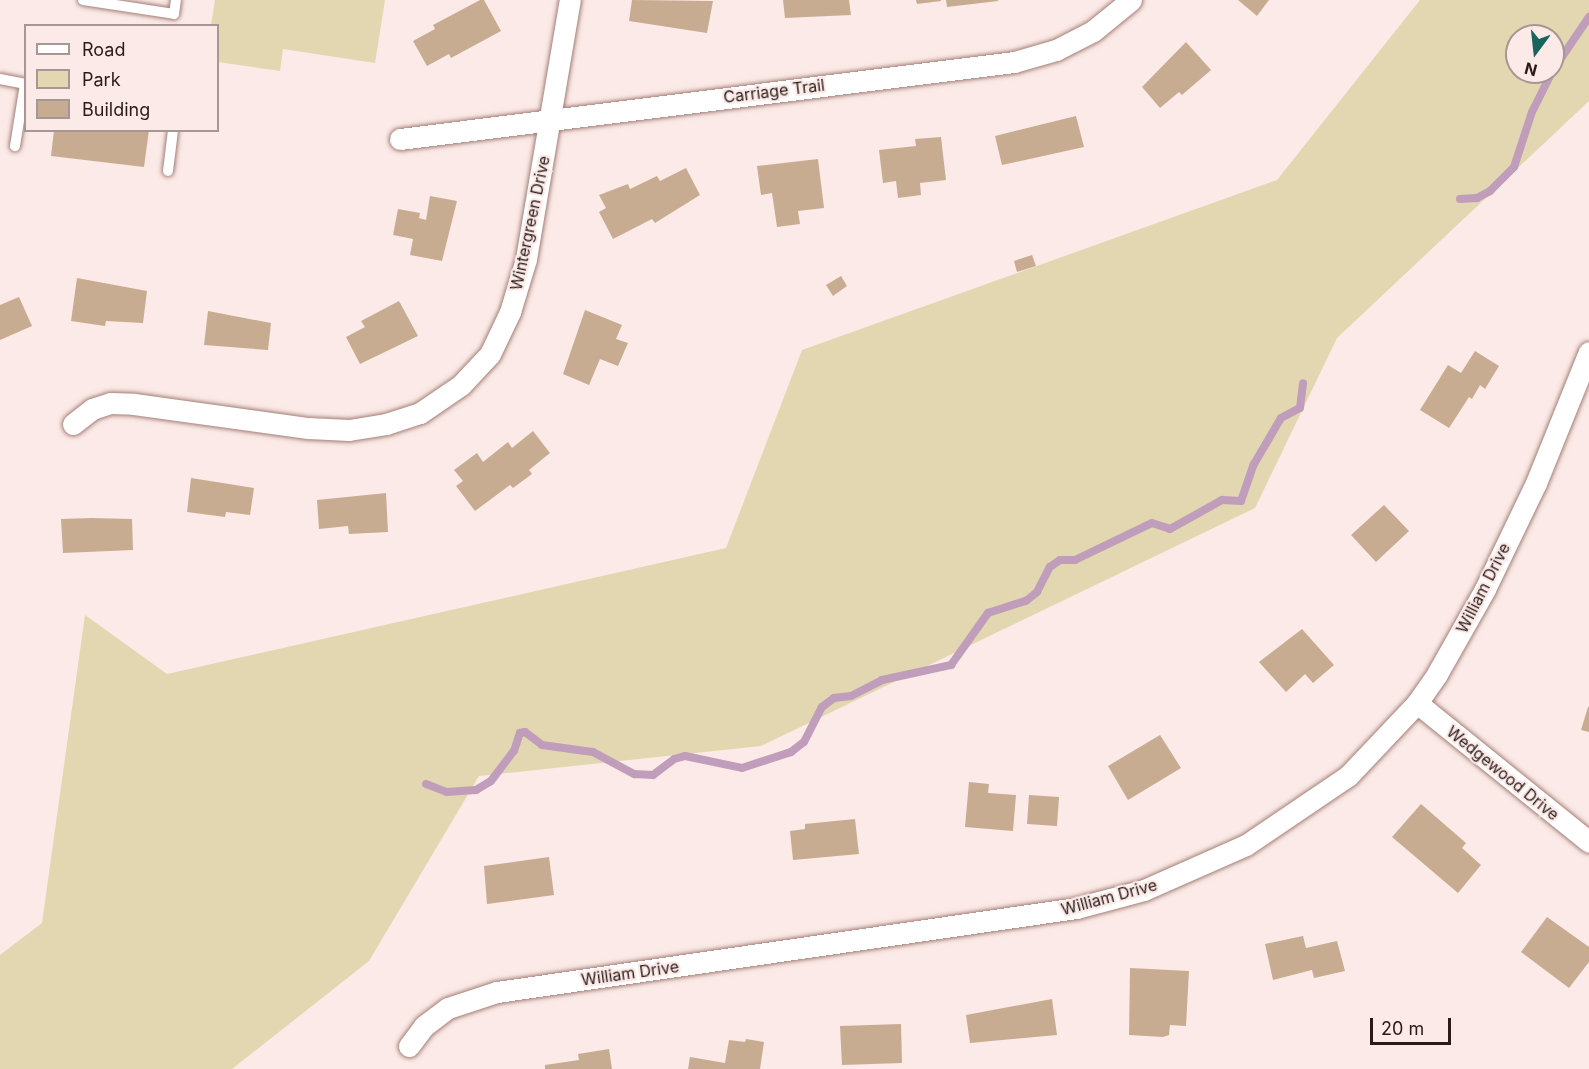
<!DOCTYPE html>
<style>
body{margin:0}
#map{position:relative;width:1589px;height:1069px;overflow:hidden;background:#fbeae7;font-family:Inter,sans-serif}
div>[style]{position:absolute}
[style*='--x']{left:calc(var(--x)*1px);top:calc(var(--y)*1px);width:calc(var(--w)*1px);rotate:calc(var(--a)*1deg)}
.green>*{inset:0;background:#e2d7b0}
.stream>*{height:8px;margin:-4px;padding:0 4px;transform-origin:4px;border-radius:4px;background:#c19dbc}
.building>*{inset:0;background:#c8ac92}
.roads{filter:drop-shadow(0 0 2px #a47e76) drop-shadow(0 0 2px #a47e76)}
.lane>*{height:10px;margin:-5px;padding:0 5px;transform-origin:5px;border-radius:5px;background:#fff}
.street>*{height:21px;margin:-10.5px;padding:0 10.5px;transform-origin:10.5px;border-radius:10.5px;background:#fff}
span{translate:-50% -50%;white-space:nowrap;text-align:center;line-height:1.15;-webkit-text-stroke:4.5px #fbeae7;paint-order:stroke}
.street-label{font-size:16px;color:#291b18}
.legend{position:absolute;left:24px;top:24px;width:195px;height:108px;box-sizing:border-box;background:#fbeae7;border:2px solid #a79794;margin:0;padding:8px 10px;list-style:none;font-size:18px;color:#291b18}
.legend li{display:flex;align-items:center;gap:12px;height:30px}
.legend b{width:30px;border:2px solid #a79794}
.north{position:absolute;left:1505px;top:24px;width:60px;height:60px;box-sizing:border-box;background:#fbeae7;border:2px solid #a79794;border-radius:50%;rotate:195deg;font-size:16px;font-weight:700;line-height:24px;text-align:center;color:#291b18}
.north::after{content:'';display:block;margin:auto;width:21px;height:27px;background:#19655e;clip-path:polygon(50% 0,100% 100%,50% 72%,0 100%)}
.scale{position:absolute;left:1370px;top:1018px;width:81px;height:27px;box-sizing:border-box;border:3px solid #291b18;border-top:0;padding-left:8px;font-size:18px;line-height:21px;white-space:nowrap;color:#291b18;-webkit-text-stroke:4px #fbeae7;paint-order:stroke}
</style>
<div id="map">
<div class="green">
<div style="clip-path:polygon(215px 0,385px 0,375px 63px,283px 49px,280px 71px,218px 62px,218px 26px,211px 25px)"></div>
<div style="clip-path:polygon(evenodd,1420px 0,1589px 0,1589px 101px,1337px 338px,1255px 508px,761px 746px,479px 776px,369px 961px,232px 1069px,0 1069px,0 955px,42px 923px,85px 615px,167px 674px,726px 548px,802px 350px,1277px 180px,1420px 0,1517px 36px,1553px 36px,1553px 72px,1517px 72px,1517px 36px)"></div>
</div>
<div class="stream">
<div style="--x:1553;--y:70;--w:64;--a:-55.8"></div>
<div style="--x:1460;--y:199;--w:17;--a:-3"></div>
<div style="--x:1477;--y:198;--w:15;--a:-28"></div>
<div style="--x:1490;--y:191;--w:34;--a:-45"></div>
<div style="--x:1514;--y:167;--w:58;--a:-71.9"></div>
<div style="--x:1532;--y:112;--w:45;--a:-63.4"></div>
<div style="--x:426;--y:784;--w:22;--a:21"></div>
<div style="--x:447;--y:792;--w:29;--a:-4"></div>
<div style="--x:476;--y:790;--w:17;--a:-31"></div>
<div style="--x:491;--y:781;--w:38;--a:-53"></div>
<div style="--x:514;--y:751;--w:19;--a:-72"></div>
<div style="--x:520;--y:733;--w:5;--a:-11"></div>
<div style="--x:525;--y:732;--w:21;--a:37"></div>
<div style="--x:542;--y:745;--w:51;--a:7.8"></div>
<div style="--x:593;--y:752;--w:47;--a:28.2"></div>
<div style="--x:634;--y:774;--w:19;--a:3"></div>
<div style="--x:653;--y:775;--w:26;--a:-37"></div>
<div style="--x:674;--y:759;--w:11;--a:-15"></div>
<div style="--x:685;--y:756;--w:58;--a:11.9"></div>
<div style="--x:742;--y:768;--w:52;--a:-18.1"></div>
<div style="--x:791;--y:752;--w:16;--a:-38"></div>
<div style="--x:804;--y:742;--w:39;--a:-63"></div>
<div style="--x:822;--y:707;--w:15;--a:-37"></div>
<div style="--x:834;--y:698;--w:17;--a:-7"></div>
<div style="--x:851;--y:696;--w:35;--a:-27"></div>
<div style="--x:882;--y:680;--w:71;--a:-12.3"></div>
<div style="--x:951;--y:665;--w:64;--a:-54.6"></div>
<div style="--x:988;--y:613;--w:40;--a:-18"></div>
<div style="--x:1026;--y:601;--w:14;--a:-39"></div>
<div style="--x:1037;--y:592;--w:28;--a:-63"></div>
<div style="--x:1050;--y:567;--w:12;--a:-35"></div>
<div style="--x:1060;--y:560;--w:15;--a:0"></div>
<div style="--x:1075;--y:560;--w:85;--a:-25.7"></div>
<div style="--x:1152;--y:523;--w:19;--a:18"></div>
<div style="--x:1170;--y:529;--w:60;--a:-29.1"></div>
<div style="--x:1222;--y:500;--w:19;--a:3"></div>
<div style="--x:1241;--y:501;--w:39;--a:-71"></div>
<div style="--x:1254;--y:464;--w:53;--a:-59.6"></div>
<div style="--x:1281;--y:418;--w:21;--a:-28"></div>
<div style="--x:1300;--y:408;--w:25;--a:-83"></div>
</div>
<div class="building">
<div style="clip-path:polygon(480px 0,484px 0,501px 31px,451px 58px,449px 54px,427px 66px,413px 41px,435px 29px,433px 25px)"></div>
<div style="clip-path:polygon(632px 0,713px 1px,707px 33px,629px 21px)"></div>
<div style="clip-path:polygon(783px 0,849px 0,851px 15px,785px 18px)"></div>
<div style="clip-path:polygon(916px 0,941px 0,941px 1px,917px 4px)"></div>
<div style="clip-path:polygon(946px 0,998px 0,998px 1px,947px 7px)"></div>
<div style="clip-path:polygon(1238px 0,1269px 0,1257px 16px)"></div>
<div style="clip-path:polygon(1186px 42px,1211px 70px,1182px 95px,1179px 92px,1160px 108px,1142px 87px)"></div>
<div style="clip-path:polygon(1076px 116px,1084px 147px,1002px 165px,995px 136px)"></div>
<div style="clip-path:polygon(54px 130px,149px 130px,144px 167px,51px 156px)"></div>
<div style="clip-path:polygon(941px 137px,946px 180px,920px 183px,921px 195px,898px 198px,896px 181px,883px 183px,879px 150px,916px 146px,915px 139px)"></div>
<div style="clip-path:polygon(818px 159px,824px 208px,798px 211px,800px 224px,777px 227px,772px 193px,761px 195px,757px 166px)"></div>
<div style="clip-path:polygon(686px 168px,700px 195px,655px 223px,652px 219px,613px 239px,599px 212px,606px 208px,599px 195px,628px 184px,630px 189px,657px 176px,660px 181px)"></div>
<div style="clip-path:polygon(430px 196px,457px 201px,442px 261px,410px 255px,413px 239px,393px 235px,398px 209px,420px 213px,419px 218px,426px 220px)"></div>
<div style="clip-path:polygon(1032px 255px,1036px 266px,1017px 272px,1014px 261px)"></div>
<div style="clip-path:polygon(841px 276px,847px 286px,833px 296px,826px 285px)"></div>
<div style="clip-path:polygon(77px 278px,147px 291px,143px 323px,106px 321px,105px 326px,71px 321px)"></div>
<div style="clip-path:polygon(19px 297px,32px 326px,0 340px,0 305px)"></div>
<div style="clip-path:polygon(399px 301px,418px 336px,360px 364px,346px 337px,365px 327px,361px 321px)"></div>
<div style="clip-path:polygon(585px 310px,622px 325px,616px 339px,628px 343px,618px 366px,600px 359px,589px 385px,563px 374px)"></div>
<div style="clip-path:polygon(208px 311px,271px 323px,268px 350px,204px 345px)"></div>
<div style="clip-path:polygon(1475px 351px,1499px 366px,1485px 389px,1480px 385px,1472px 399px,1469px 397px,1449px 428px,1420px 410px,1448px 365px,1461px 373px)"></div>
<div style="clip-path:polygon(533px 431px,550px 453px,529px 470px,532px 474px,513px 488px,510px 485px,475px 511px,456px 486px,463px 481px,454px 470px,477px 453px,483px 462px,508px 442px,512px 448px)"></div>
<div style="clip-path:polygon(191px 478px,254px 488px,250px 515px,226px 512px,225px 517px,187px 512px)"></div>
<div style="clip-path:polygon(386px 493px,388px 532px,349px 534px,348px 526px,319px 529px,317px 500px)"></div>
<div style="clip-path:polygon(1384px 505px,1409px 531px,1376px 562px,1351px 535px)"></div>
<div style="clip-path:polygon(91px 518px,132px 519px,133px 550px,63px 553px,61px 519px)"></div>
<div style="clip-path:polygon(1302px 629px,1334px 665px,1313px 683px,1305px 674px,1286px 692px,1259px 662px)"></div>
<div style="clip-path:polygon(1588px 707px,1589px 707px,1589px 732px,1581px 730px)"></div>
<div style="clip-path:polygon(1160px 735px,1181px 768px,1128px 800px,1108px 766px)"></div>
<div style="clip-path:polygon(969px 782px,989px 784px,988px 793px,1016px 795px,1013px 831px,965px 827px)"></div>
<div style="clip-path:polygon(1029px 795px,1059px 797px,1057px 826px,1027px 824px)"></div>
<div style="clip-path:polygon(1421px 804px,1466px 843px,1462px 848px,1481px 865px,1458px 893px,1392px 837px)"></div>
<div style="clip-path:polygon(855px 819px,859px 854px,793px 860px,790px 831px,805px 829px,805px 824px)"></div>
<div style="clip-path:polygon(549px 857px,554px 895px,487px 904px,484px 866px)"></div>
<div style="clip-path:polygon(1547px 917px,1589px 947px,1589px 962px,1569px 988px,1521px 952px)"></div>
<div style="clip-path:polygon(1303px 936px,1306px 948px,1337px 941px,1345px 971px,1314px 978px,1312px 970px,1273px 980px,1265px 944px)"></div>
<div style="clip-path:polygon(1130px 968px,1189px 971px,1186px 1026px,1170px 1025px,1169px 1035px,1163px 1037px,1129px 1035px)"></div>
<div style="clip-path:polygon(1052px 999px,1057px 1035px,970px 1043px,966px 1015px)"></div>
<div style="clip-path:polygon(901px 1024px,902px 1063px,842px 1065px,840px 1026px)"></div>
<div style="clip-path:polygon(746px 1039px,764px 1042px,760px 1069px,688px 1069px,690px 1057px,725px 1063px,729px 1040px,745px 1042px)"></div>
<div style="clip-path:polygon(609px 1049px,612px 1069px,545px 1069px,545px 1065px,579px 1060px,578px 1054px)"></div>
</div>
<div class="roads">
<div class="lane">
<div style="--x:83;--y:0;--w:92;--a:8.7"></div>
<div style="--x:174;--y:14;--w:14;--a:-82"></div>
<div style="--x:0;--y:79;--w:25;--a:11"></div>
<div style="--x:25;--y:84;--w:63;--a:99.2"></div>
<div style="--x:168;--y:171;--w:41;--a:-83"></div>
</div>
<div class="street">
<div style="--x:400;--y:139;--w:619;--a:-7.15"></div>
<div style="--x:1014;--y:62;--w:44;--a:-15.9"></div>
<div style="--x:1056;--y:50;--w:42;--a:-27.2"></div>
<div style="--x:1093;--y:31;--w:49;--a:-39.2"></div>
<div style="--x:73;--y:424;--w:24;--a:-38"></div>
<div style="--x:92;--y:409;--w:19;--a:-18"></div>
<div style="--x:110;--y:403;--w:24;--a:2"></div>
<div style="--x:134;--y:404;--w:176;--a:7.9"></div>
<div style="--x:308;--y:428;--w:41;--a:2.8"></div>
<div style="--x:349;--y:430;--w:37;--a:-9"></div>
<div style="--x:386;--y:424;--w:36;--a:-18"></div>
<div style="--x:420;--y:413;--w:50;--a:-34.3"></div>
<div style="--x:461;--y:385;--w:42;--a:-46.9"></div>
<div style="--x:490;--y:354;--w:47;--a:-64.5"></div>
<div style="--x:510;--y:312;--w:55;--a:-73.2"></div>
<div style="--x:526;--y:259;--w:263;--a:-80.4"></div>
<div style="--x:1417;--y:703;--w:221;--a:38.9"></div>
<div style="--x:409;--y:1046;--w:25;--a:-53"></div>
<div style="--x:424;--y:1026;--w:30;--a:-37"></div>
<div style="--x:448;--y:1008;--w:52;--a:-18.1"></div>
<div style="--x:497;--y:992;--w:585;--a:-8.25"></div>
<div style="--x:1076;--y:908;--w:70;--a:-14.8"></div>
<div style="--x:1144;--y:890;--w:111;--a:-23.8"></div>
<div style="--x:1246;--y:845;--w:123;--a:-34.1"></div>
<div style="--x:1348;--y:776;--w:100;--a:-46.6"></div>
<div style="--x:1417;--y:703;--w:35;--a:-55"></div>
<div style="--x:1437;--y:674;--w:98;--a:-60.5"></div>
<div style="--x:1485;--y:589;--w:118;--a:-64.3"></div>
<div style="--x:1536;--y:483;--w:141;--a:-68"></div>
</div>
</div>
<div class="street-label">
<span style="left:774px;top:91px;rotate:-7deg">Carriage Trail</span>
<span style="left:530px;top:223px;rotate:-78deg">Wintergreen Drive</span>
<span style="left:1483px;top:588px;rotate:-63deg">William Drive</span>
<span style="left:1503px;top:773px;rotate:39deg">Wedgewood Drive</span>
<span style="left:1109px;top:897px;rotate:-15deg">William Drive</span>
<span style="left:630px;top:973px;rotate:-8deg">William Drive</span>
</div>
<ul class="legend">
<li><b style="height:8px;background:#fff"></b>Road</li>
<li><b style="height:16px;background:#e2d7b0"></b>Park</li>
<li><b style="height:16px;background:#c8ac92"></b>Building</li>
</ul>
<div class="north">N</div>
<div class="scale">20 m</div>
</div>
